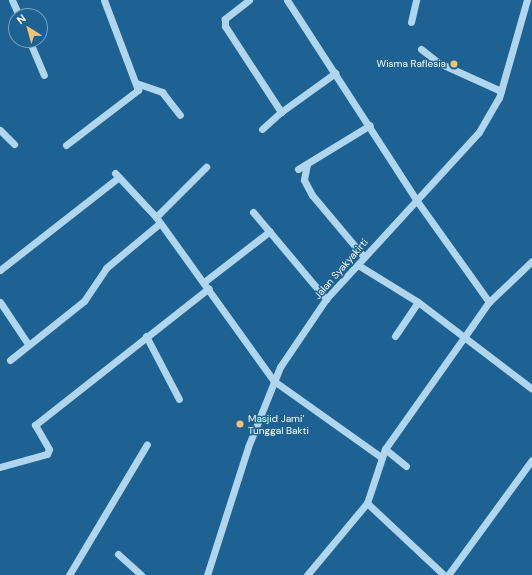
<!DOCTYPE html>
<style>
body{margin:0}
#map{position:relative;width:532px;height:575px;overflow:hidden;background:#1e6294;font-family:"DM Sans",sans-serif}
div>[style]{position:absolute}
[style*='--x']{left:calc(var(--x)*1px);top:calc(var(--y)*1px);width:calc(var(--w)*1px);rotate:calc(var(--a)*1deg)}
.minor>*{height:7px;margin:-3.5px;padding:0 3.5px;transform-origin:3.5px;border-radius:3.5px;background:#b0d5ef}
.dots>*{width:11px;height:11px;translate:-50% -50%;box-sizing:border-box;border:2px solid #1e6294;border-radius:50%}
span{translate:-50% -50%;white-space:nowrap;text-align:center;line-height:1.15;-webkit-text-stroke:3px #1e6294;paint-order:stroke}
.poi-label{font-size:10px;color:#fff}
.right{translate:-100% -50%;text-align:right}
.left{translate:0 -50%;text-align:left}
.street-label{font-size:10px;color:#fff}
.north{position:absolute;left:8px;top:8px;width:40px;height:40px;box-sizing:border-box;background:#1e6294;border:1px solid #78a1bf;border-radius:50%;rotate:323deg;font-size:11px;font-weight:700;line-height:16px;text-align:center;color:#fff}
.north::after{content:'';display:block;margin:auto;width:14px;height:18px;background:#fdc06f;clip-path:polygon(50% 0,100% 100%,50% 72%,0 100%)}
</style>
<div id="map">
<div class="minor">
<div style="--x:12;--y:0;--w:17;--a:66"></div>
<div style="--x:249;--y:0;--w:31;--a:142"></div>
<div style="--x:225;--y:19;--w:7;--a:90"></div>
<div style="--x:225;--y:26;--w:103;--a:56.9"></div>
<div style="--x:281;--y:112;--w:67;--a:-35.8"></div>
<div style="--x:287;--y:0;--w:239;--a:57.1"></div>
<div style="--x:417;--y:201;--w:124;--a:54.5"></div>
<div style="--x:411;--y:22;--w:23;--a:-77"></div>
<div style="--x:29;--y:40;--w:38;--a:67"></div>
<div style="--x:421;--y:49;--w:23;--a:38"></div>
<div style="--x:439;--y:63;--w:68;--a:24.3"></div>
<div style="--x:136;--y:83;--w:28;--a:19"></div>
<div style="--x:162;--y:92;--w:29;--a:52"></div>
<div style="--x:262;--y:129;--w:25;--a:-42"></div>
<div style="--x:0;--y:130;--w:20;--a:45"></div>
<div style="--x:66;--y:145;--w:91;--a:-37.4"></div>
<div style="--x:138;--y:90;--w:96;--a:-110.7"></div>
<div style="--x:307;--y:164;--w:16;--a:101"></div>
<div style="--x:304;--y:180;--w:17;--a:62"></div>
<div style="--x:312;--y:195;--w:81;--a:50"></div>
<div style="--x:298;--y:169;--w:84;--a:-31.4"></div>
<div style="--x:115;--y:173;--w:60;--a:47"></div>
<div style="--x:156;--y:217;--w:202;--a:54.3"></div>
<div style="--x:274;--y:381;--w:131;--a:35.4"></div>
<div style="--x:253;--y:212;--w:114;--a:50"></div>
<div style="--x:156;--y:217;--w:71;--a:-45"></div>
<div style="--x:358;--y:265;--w:70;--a:31.7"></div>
<div style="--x:418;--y:302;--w:143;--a:37.3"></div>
<div style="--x:0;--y:270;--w:151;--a:-38"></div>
<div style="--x:204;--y:282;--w:83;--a:-37.7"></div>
<div style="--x:0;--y:302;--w:50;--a:56.3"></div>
<div style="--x:146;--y:336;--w:71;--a:62.4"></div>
<div style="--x:395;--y:336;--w:41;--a:-55.9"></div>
<div style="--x:10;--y:360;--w:95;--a:-38.6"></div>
<div style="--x:84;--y:301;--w:40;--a:-56"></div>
<div style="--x:106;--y:268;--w:70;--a:-39.8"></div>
<div style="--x:385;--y:449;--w:27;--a:39"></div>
<div style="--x:0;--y:467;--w:49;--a:-15.5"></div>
<div style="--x:47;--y:454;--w:5;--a:-68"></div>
<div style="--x:49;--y:449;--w:28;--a:-120"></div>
<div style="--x:35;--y:425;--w:221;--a:-38.2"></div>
<div style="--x:367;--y:503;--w:105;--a:43.1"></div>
<div style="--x:118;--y:554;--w:31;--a:42"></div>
<div style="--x:69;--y:575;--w:152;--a:-59.2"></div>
<div style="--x:207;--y:575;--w:134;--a:-72.2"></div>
<div style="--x:248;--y:447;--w:86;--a:-68.2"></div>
<div style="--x:280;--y:367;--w:82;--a:-55.9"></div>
<div style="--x:326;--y:299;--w:226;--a:-47.5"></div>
<div style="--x:479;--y:132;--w:39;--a:-60"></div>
<div style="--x:499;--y:98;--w:102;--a:-74.1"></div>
<div style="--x:307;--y:575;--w:94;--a:-50.2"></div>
<div style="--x:367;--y:503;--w:57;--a:-71.6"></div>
<div style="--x:385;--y:449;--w:151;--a:-54.7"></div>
<div style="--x:472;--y:326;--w:29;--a:-55"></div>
<div style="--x:489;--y:302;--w:59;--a:-43.6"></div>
<div style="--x:448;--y:575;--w:142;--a:-53.9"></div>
</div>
<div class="dots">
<div style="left:454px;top:64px;background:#fdc06f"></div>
<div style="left:240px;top:424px;background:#fdc06f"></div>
</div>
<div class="poi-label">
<span class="right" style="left:446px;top:64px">Wisma Raflesia</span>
<span class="left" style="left:248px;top:424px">Masjid Jami'<br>Tunggal Bakti</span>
</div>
<div class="street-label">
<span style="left:341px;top:269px;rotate:-49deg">Jalan Syakyakirti</span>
</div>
<div class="north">N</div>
</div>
